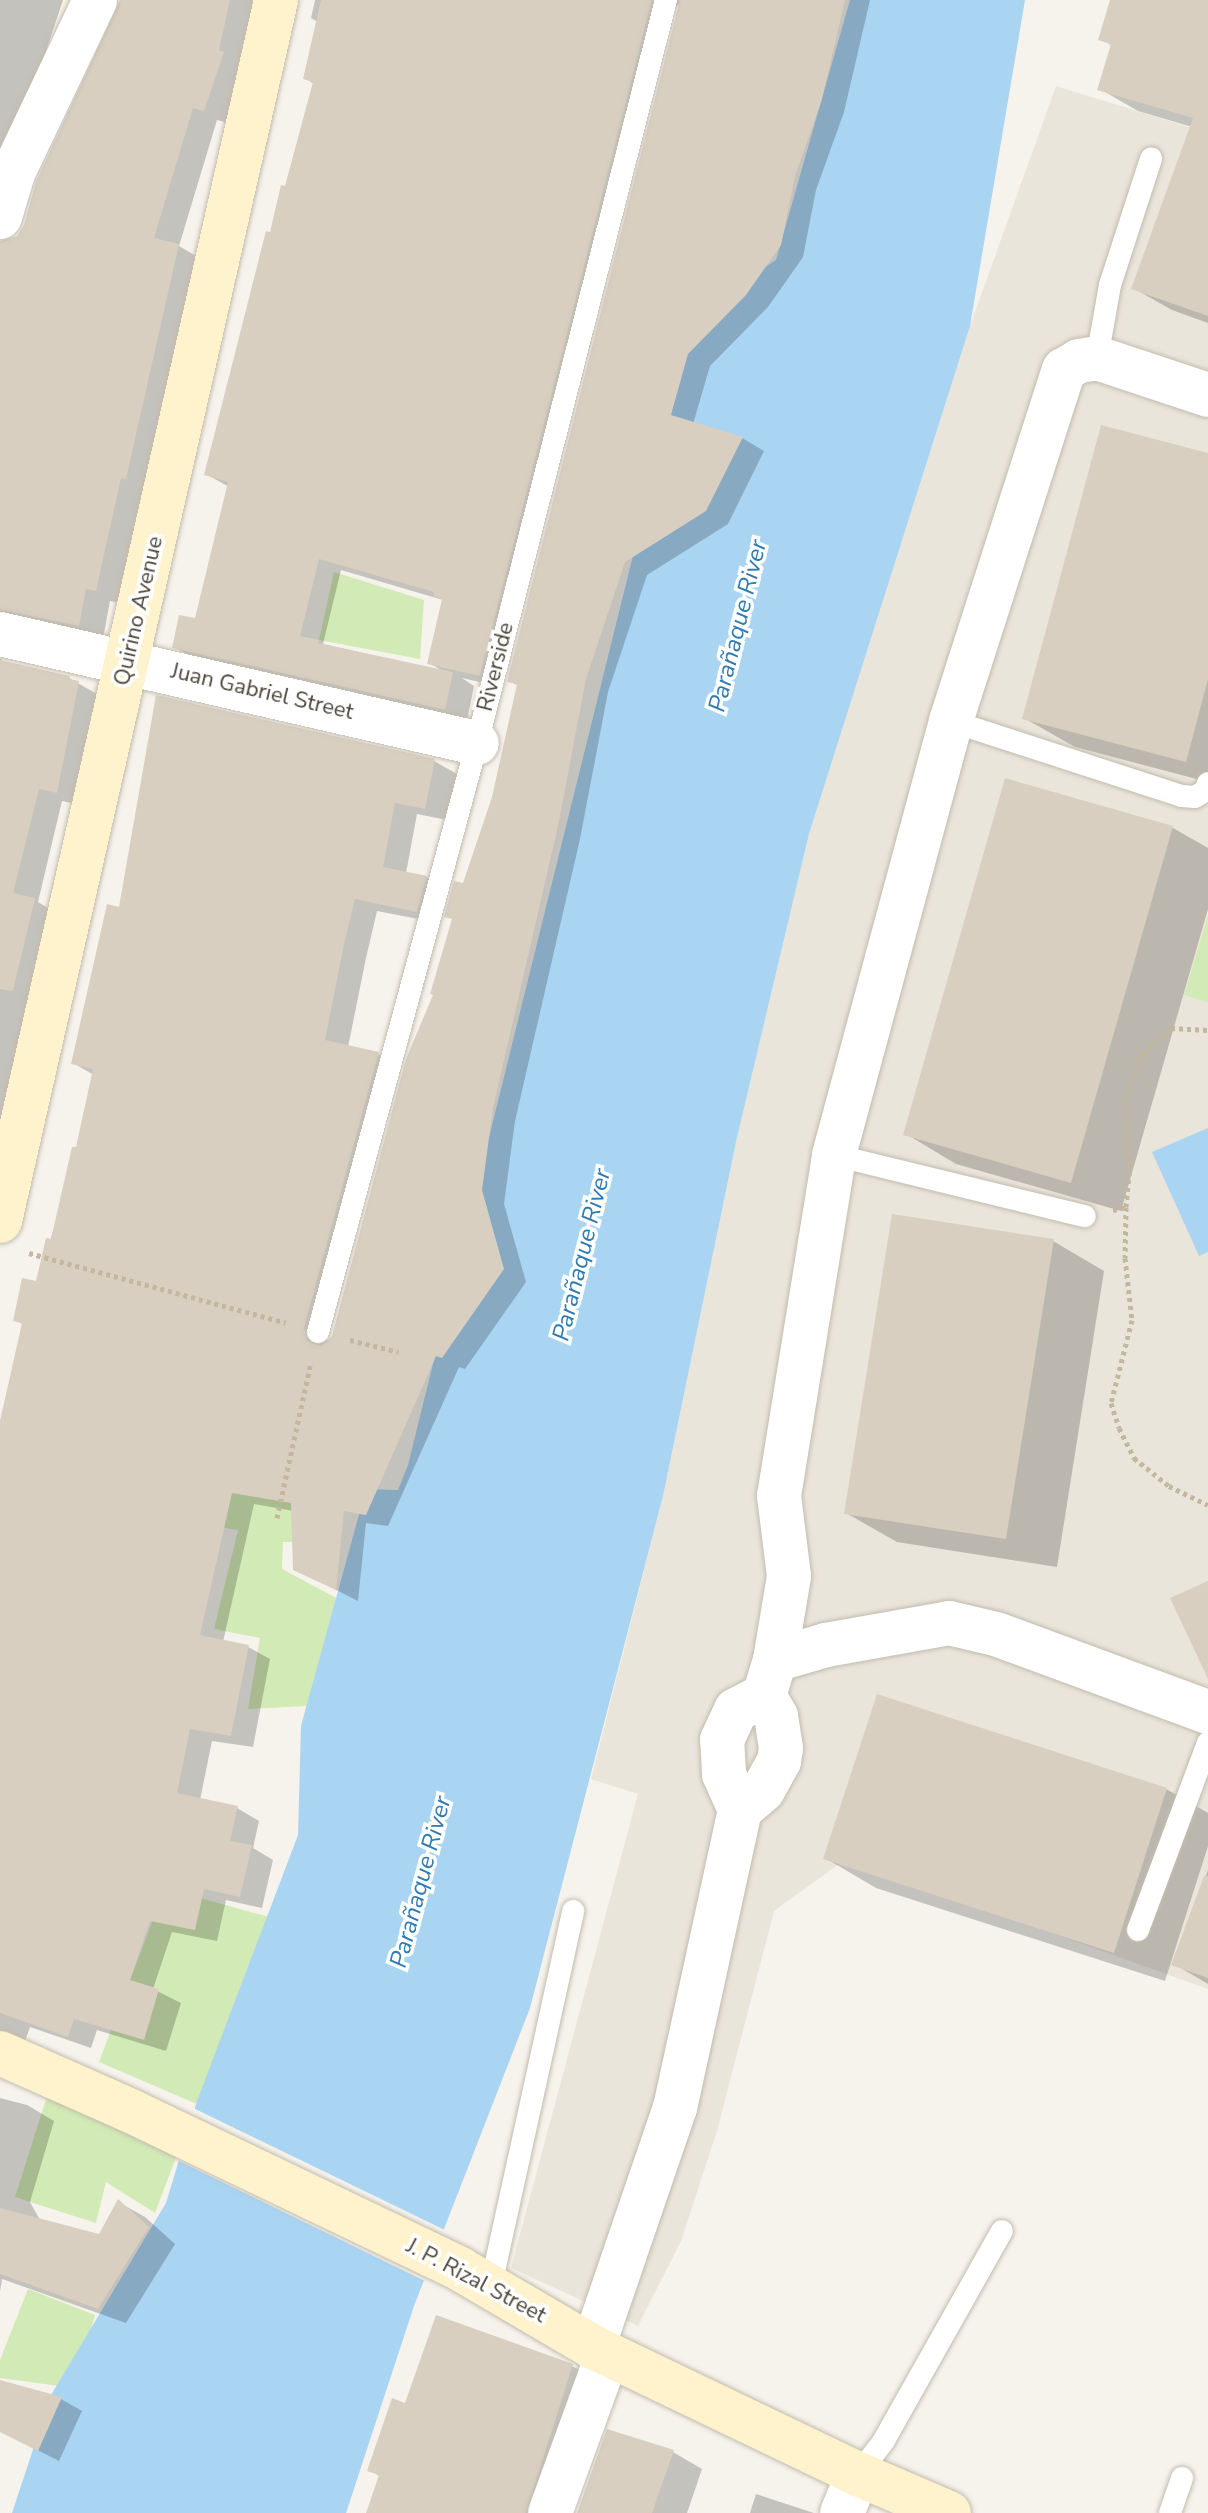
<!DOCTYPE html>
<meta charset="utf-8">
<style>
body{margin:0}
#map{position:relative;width:1208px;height:2513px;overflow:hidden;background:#f6f3ec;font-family:"Nunito Sans",sans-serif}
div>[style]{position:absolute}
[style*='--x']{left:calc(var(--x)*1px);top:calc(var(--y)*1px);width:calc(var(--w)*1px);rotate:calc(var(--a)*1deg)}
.residential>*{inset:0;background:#eae5da}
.green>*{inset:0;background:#d2eab5}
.water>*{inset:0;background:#a9d4f2}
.pier>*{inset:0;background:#f6f3ec}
.shadow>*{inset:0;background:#0003}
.building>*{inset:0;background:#d8cfc1}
.path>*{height:5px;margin-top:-2.5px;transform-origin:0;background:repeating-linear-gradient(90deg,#c4b79f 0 4px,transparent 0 8px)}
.roads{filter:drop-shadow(0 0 2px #c2bbae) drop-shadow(0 0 2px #c2bbae)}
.lane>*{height:22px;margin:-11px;padding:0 11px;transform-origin:11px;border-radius:11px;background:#fff}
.street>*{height:44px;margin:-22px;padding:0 22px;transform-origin:22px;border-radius:22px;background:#fff}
.secondary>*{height:44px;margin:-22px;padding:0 22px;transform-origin:22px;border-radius:22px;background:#fff3cd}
span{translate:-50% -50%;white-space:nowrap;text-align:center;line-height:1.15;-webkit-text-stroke:7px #fff;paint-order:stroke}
.street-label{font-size:22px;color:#4b4439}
.water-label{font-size:24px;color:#2e7ab2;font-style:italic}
</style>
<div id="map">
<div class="residential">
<div style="clip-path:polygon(1056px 86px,1208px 133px,1208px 1989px,846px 1859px,774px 1911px,717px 2131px,681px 2241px,638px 2326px,511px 2268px,638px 1794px,591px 1779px,663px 1496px,736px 1142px,809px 834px,970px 326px)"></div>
</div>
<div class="green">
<div style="clip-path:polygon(334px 572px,424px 600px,420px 659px,319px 640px)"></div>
<div style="clip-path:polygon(1208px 916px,1208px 1002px,1184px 995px)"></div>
<div style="clip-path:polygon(212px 1479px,344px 1511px,340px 1542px,283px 1542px,282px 1569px,342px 1601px,324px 1705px,248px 1709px,260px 1638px,214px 1629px,238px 1530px,205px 1525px)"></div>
<div style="clip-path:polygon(165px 1888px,301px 1926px,206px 2108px,99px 2062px)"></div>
<div style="clip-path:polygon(49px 2090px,178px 2152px,155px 2213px,106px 2182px,96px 2223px,15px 2197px)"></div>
<div style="clip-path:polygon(28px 2289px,95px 2315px,74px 2388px,0 2378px,0 2360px)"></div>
</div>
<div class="water">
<div style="clip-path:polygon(850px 0,1025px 0,970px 326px,809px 834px,736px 1142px,663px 1496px,530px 2008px,414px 2306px,346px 2513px,12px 2513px,51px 2395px,166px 2203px,197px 2101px,298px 1835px,301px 1726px,366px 1489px,398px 1490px,408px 1465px,693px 313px,776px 260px)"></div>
<div style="clip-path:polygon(1208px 1128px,1208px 1252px,1199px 1256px,1152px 1152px)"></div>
</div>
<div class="pier">
<div style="clip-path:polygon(191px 2107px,447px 2231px,427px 2282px,175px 2159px)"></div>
</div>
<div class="shadow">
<div style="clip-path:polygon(0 0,63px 0,0 189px)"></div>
<div style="clip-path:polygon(121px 0,256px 0,228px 123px,217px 120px,179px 246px,201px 259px,120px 603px,110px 601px,103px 639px,0 640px,0 265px,26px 226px)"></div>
<div style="clip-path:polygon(evenodd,315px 0,870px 0,844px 112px,816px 190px,803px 257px,768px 307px,710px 366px,693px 424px,742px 438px,764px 451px,728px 524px,647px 575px,608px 692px,580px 839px,515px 1121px,504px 1204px,526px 1282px,465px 1369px,459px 1367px,388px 1526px,366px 1523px,358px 1601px,295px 1569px,294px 1511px,254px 1504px,223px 1642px,248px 1647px,270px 1659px,253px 1747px,212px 1741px,200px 1800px,237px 1808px,259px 1821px,253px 1848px,273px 1860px,262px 1908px,226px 1900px,217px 1941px,172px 1932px,153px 1989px,181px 2003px,166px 2051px,97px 2030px,91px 2048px,30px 2027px,25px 2041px,0 2038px,0 1423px,24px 1325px,15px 1320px,37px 1283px,78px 1150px,94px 1075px,73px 1063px,120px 909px,434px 761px,457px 774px,447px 820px,417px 814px,406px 873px,426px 877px,448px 890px,439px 923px,377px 911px,366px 958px,348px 1047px,378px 1054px,400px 1067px,326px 1344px,333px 1337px,435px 995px,454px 920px,447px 916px,464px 885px,494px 797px,519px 686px,509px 681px,682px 1px,674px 9px,502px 687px,462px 678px,474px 686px,467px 721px,197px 660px,174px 647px,196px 620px,229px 487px,206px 474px,314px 84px,305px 78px,318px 22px,311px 18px,315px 0,341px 570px,443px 600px,429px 663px,443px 671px,323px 644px,341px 570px)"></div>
<div style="clip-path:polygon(1112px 0,1208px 0,1208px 323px,1172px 310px,1133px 288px,1192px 127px,1138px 111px,1100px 89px,1113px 46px,1100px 39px)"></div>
<div style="clip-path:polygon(1208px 455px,1208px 782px,1075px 747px,1024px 718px)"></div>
<div style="clip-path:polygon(0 658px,3px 662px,69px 678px,102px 697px,81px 805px,62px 801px,38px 902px,58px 914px,0 1137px)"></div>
<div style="clip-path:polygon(1007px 780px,1173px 828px,1208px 848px,1208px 909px,1121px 1211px,956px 1164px,906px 1134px)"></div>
<div style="clip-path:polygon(1053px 1241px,1104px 1271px,1057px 1567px,897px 1542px,846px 1513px)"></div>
<div style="clip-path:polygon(1166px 1789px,1208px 1813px,1208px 1846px,1165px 1981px,876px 1888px,825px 1858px)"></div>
<div style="clip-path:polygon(1208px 1870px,1208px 1984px,1174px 1964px)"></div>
<div style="clip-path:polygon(0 2098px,27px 2105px,54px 2121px,30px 2202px,40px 2220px,100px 2236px,118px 2202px,145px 2217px,175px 2244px,126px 2323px,2px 2279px,0 2292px)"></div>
<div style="clip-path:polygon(572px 2366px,602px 2383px,559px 2513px,368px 2513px,381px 2477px,370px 2470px,406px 2406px)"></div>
<div style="clip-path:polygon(0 2383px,61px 2399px,82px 2411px,59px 2461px,0 2431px)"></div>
<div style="clip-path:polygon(673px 2452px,702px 2469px,687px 2513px,579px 2513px)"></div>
<div style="clip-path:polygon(756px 2494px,814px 2513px,750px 2513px)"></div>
</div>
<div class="building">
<div style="clip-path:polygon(120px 0,230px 0,219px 50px,224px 52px,204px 111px,193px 108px,154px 238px,179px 244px,126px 479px,121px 478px,96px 591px,86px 589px,79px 626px,0 610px,0 241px,17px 236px,24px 225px,36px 182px)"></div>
<div style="clip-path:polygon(321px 0,652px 0,480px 676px,427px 664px,442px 599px,433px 596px,434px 592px,319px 559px,300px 636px,319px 640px,318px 643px,453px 672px,445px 710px,172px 648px,179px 615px,195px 618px,228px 482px,204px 475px,266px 231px,270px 232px,281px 185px,285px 186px,313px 82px,303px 79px)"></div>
<div style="clip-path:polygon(680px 0,845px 0,822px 99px,795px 176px,781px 245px,746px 295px,688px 354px,671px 415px,743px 437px,706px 511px,625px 562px,586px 679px,558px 826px,493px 1108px,482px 1190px,504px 1269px,442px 1358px,436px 1356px,366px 1515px,344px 1511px,336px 1590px,293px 1570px,291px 1503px,232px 1493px,200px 1635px,249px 1645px,231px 1736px,190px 1729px,177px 1793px,238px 1806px,230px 1841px,252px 1845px,240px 1897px,204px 1889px,195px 1930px,150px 1921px,130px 1980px,159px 1989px,144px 2040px,74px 2019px,68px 2037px,0 2013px,0 1421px,22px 1323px,13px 1321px,22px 1278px,36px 1281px,46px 1238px,51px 1239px,72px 1147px,76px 1147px,93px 1069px,71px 1064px,107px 904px,119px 907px,156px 695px,435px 759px,425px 809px,395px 803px,383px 867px,427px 876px,417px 912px,355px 899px,344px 944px,325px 1040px,379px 1052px,304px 1328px,308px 1341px,321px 1346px,332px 1336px,406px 1059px,433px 995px,430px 994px,452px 919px,444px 917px,454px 881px,463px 883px,492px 797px,517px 684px,507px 682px)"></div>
<div style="clip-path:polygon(1110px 0,1208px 0,1208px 316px,1131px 289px,1193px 118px,1097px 90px,1111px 44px,1098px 40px)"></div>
<div style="clip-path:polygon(1101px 425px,1208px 453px,1208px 679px,1186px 762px,1022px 719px)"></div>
<div style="clip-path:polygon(0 660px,70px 676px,69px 679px,79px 681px,57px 793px,39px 789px,13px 893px,35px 898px,13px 991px,0 989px)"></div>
<div style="clip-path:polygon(1005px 778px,1173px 826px,1071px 1183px,903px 1135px)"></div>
<div style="clip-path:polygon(892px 1214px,1054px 1239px,1006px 1539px,844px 1514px)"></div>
<div style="clip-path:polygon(1208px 1581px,1208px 1679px,1170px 1598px)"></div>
<div style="clip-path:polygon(877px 1694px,1167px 1788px,1114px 1953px,823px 1859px)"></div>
<div style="clip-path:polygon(1204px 1876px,1208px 1876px,1208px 1978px,1171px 1965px)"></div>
<div style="clip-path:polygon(118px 2199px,149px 2227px,98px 2309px,0 2274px,0 2208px,99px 2234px)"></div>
<div style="clip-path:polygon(436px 2315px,573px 2364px,526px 2513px,366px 2513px,379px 2475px,367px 2471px,392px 2398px,405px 2403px)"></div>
<div style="clip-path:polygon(0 2380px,62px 2397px,38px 2451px,0 2432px)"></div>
<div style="clip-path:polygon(607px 2429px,674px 2450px,652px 2513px,577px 2513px)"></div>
</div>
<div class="path">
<div style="--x:1126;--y:1207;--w:51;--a:91.1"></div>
<div style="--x:1125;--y:1258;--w:62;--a:83.6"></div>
<div style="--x:1132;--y:1320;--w:86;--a:104.2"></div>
<div style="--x:1111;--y:1403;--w:26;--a:72"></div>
<div style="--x:1119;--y:1428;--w:34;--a:63"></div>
<div style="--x:1134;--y:1458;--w:45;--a:38.7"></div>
<div style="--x:1169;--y:1486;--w:43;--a:26"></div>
<div style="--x:1113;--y:1210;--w:13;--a:-13"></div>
<div style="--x:1126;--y:1207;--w:43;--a:-84.7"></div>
<div style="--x:1130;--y:1164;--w:68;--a:-94.2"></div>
<div style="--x:1125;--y:1096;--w:45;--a:-68"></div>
<div style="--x:1142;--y:1054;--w:39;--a:-42"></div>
<div style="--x:1171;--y:1028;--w:37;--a:3"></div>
<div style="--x:29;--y:1253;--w:266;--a:15.2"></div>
<div style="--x:350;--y:1340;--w:50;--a:13.8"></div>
<div style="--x:277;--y:1518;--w:160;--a:-77.7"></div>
</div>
<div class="roads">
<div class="lane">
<div style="--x:1097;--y:358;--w:74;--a:-79.9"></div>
<div style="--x:1110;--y:285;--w:133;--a:-72"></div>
<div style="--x:951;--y:721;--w:243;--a:18"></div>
<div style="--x:1182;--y:796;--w:13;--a:4"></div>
<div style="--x:1195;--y:797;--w:13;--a:-32"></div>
<div style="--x:1206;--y:790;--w:7;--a:-74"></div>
<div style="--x:834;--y:1155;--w:258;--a:13.7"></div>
<div style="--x:318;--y:1332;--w:610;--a:-74.89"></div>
<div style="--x:477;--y:743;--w:767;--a:-75.73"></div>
<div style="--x:1138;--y:1930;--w:200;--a:-69.5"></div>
<div style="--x:491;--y:2285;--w:383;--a:-77.6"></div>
<div style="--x:858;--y:2474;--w:41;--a:-52"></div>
<div style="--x:883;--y:2442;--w:242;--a:-60.6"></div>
<div style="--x:1170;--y:2513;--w:37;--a:-71"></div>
</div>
<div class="street">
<div style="--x:0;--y:217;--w:46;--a:-73.5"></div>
<div style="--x:13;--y:173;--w:191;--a:-64.6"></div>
<div style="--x:0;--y:634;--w:489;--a:12.9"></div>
<div style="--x:775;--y:1660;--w:53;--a:-16.4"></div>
<div style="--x:826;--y:1645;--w:125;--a:-10.1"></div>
<div style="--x:949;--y:1623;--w:48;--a:13.2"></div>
<div style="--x:996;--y:1634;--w:226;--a:20.2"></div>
<div style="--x:740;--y:1810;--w:39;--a:-114"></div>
<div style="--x:724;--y:1774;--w:34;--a:-93"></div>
<div style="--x:722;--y:1740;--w:33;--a:-65"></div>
<div style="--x:736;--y:1710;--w:31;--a:-27"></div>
<div style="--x:764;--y:1696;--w:38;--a:-73"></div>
<div style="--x:775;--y:1660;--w:85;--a:-80.5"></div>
<div style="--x:789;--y:1576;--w:81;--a:-97.1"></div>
<div style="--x:779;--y:1496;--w:345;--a:-80.8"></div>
<div style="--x:834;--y:1155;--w:449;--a:-74.9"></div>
<div style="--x:951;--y:721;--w:369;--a:-72.2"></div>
<div style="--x:1064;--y:370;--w:17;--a:-31"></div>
<div style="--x:1079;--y:361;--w:18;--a:-9"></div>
<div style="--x:1097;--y:358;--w:117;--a:18.4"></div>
<div style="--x:593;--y:2347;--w:253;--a:-71.1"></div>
<div style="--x:675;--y:2108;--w:305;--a:-77.7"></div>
<div style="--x:740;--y:1810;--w:30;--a:-41"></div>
<div style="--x:763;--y:1790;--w:33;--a:-61"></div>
<div style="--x:779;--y:1761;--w:13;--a:-81"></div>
<div style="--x:781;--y:1748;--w:32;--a:-99"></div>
<div style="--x:776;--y:1716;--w:23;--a:-121"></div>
<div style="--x:550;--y:2513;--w:169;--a:-70"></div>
<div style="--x:842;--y:2513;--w:42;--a:-67.7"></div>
</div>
<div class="secondary">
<div style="--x:0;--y:1221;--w:1252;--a:-77.26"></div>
<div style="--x:0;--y:2053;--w:145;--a:23.9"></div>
<div style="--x:133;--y:2112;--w:363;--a:25.6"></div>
<div style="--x:460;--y:2269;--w:154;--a:30.4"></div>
<div style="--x:593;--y:2347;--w:294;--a:25.6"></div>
<div style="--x:858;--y:2474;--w:99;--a:23.2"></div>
</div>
</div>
<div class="street-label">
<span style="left:139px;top:611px;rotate:-77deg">Quirino Avenue</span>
<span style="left:496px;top:667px;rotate:-76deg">Riverside</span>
<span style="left:262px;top:692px;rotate:13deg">Juan Gabriel Street</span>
<span style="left:476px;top:2281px;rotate:28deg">J. P. Rizal Street</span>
</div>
<div class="water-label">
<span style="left:738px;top:626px;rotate:-76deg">Parañaque River</span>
<span style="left:582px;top:1255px;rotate:-76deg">Parañaque River</span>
<span style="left:421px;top:1882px;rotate:-75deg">Parañaque River</span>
</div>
</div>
